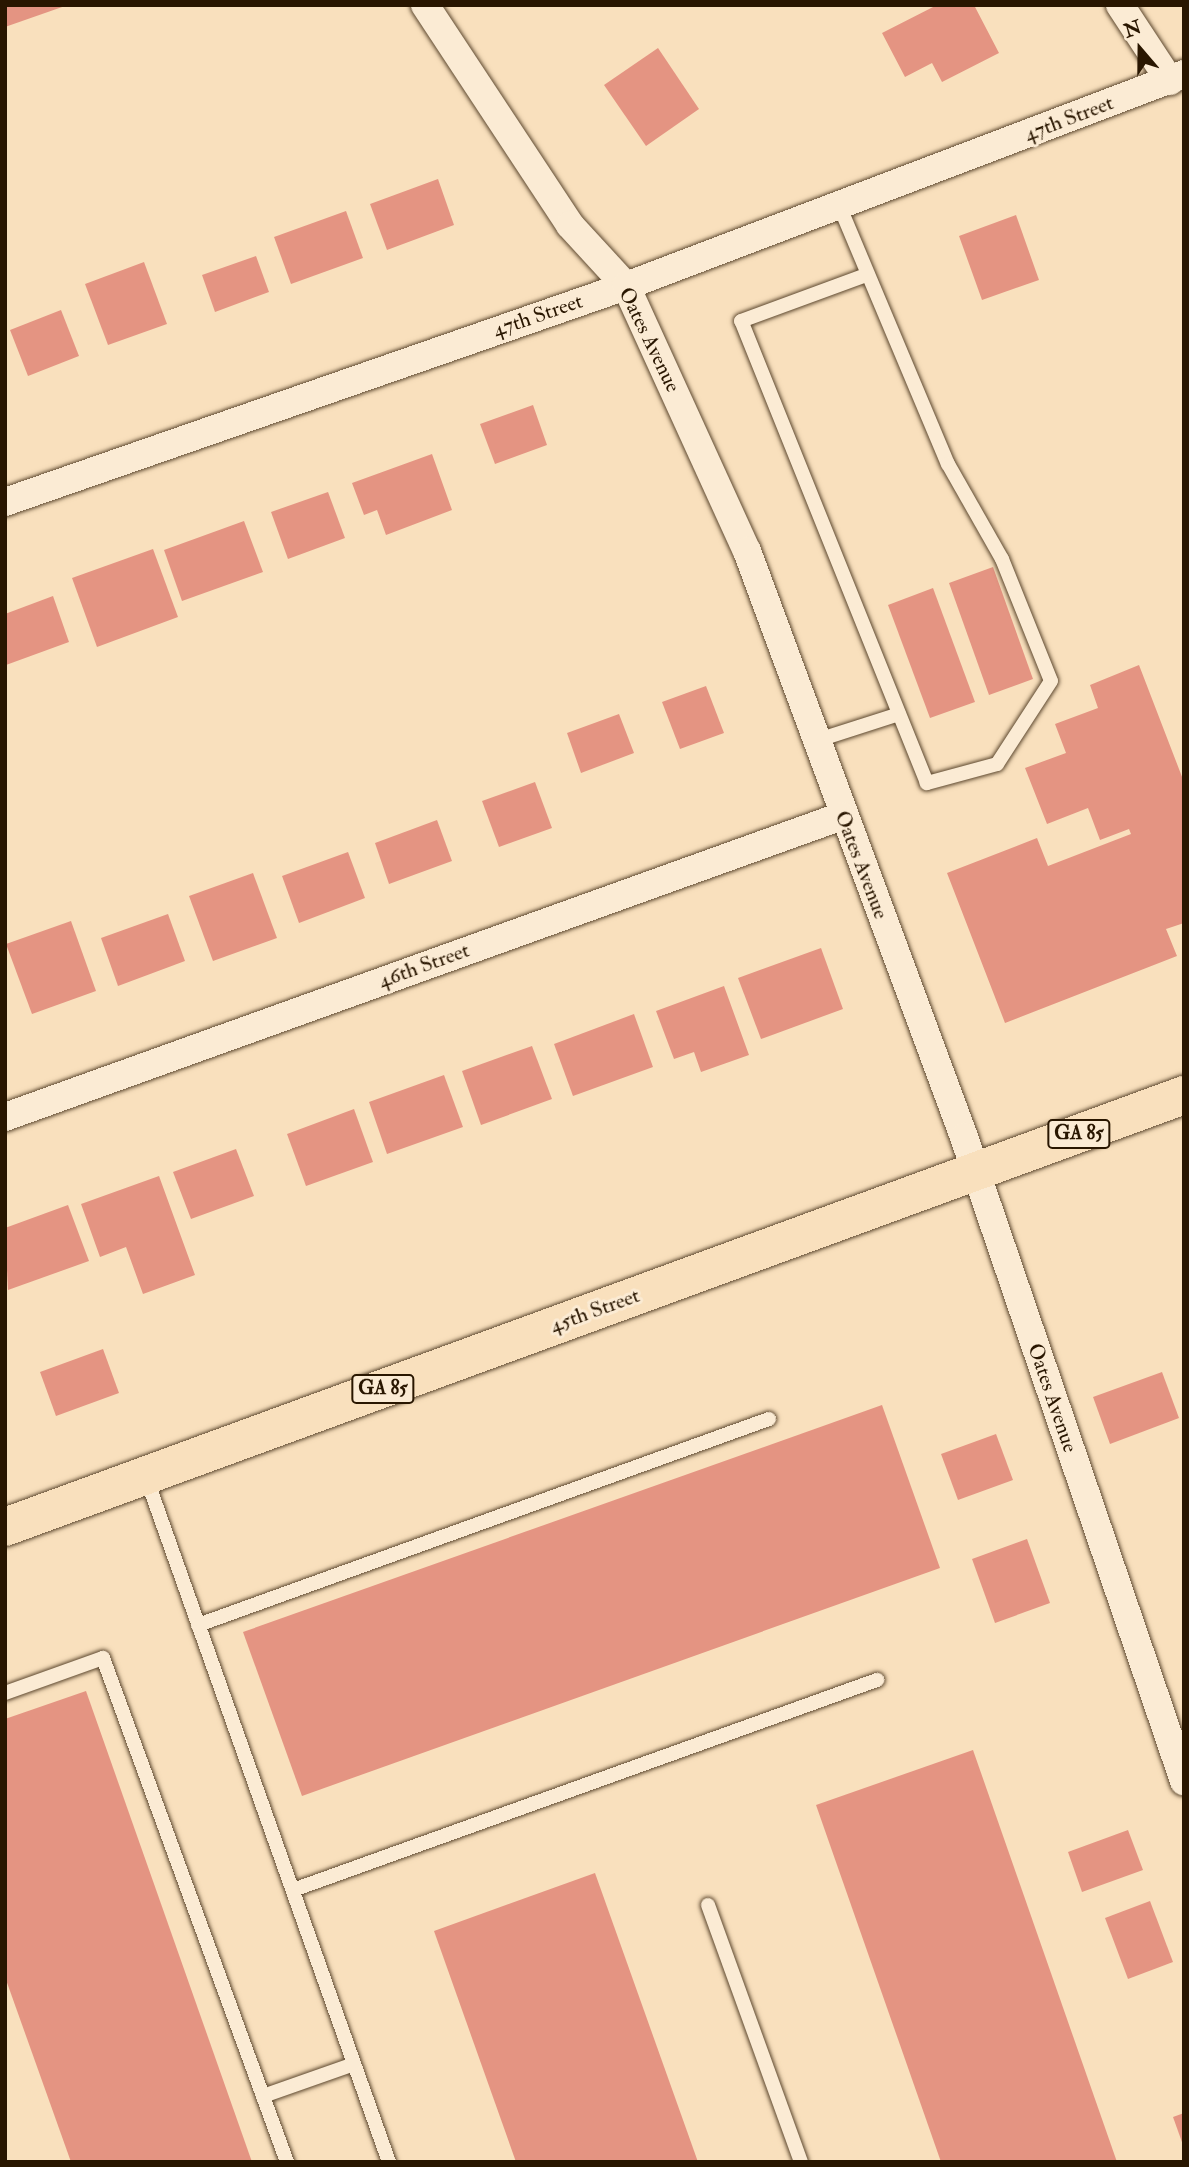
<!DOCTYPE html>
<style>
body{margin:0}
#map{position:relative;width:1189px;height:2167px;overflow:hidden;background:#f9e0bd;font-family:"IM FELL Double Pica",serif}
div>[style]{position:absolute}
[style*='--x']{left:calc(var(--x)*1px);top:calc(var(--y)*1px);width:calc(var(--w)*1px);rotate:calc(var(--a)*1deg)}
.building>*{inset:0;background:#e49482}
.roads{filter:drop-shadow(0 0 2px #5d482f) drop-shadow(0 0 2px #5d482f)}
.service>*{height:14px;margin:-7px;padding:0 7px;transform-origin:7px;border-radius:7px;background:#fbebd4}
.minor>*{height:28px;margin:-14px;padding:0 14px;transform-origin:14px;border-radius:14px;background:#fbebd4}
.primary>*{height:38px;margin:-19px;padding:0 19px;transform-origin:19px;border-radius:19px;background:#f9e0bd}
span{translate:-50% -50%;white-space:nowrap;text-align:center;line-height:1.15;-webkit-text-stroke:6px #fbebd4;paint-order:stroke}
.shield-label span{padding:2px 5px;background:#fbebd4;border:2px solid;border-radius:5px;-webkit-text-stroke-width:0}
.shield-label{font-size:19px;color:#291600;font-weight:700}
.street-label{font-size:21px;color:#291600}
.frame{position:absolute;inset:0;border:7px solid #291600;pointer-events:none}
.north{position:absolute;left:1105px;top:14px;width:70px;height:70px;-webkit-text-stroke:5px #fbebd4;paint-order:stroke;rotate:340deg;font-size:19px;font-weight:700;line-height:28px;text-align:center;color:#291600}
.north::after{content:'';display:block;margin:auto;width:24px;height:32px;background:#291600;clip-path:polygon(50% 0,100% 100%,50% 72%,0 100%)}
</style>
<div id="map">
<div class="building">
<div style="clip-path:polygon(5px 5px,65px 5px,65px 6px,5px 27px)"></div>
<div style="clip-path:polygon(937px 5px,974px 5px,999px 53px,942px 82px,932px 63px,905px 77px,882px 33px)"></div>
<div style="clip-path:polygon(658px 48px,699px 109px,646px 146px,604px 85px)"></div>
<div style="clip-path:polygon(438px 179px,454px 225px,387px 250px,370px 204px)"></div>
<div style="clip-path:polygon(346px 211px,363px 258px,291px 284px,274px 237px)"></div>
<div style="clip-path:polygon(1016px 215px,1039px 280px,982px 300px,959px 236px)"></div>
<div style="clip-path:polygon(256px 256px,269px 292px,215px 312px,202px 275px)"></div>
<div style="clip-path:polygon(144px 262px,167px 324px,108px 345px,85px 284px)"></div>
<div style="clip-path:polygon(61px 310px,79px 356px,28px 376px,10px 330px)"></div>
<div style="clip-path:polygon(533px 405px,547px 445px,495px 464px,480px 424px)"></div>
<div style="clip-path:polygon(432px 454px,452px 510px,386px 535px,377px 510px,364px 515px,352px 483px)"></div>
<div style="clip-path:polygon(328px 492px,345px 538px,288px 559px,271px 512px)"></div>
<div style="clip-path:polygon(244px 521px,263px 572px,182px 601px,164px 550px)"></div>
<div style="clip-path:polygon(153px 549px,178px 617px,97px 647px,72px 578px)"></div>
<div style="clip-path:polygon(993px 567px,1033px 679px,989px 695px,949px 583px)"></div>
<div style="clip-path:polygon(933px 588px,975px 702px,930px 718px,888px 605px)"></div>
<div style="clip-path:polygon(53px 596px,69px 642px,6px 665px,5px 614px)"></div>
<div style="clip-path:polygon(1139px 665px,1184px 782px,1184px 923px,1166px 929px,1177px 956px,1005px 1023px,947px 873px,1037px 838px,1048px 866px,1131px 834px,1129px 829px,1100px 840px,1088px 808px,1047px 824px,1025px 768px,1066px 753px,1055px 724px,1098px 708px,1090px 685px)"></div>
<div style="clip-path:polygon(706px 686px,724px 733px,680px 749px,662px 702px)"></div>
<div style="clip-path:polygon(619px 714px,634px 753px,581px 773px,567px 733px)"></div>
<div style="clip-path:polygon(535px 782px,552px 828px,499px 847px,482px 801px)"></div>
<div style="clip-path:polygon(437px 820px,452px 861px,389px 884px,375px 843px)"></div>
<div style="clip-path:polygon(348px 852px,365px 898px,299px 923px,282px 876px)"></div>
<div style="clip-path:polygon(253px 873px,277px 938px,213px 961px,189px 896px)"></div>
<div style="clip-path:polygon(168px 914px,185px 961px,118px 986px,101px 938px)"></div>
<div style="clip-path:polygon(71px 921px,96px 991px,32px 1014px,6px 944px)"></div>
<div style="clip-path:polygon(821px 948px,843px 1009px,761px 1039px,738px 978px)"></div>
<div style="clip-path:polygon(724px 986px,749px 1055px,701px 1072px,694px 1052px,674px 1059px,656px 1011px)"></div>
<div style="clip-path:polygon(634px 1014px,653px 1067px,573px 1096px,554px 1044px)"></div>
<div style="clip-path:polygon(532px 1046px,552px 1099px,481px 1125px,462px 1071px)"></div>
<div style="clip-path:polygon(444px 1075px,463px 1127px,387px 1154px,369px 1102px)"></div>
<div style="clip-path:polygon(354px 1109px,373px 1162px,306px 1186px,287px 1134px)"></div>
<div style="clip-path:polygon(236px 1149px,254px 1196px,191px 1219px,173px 1172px)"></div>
<div style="clip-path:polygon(159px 1176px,195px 1275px,143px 1294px,126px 1247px,100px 1257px,81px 1204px)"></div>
<div style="clip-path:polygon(68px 1205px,89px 1261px,8px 1290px,5px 1228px)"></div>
<div style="clip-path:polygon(103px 1349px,119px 1393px,56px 1416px,40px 1372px)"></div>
<div style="clip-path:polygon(1162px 1372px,1179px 1418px,1110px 1444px,1093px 1397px)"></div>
<div style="clip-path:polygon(882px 1405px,940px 1568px,302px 1796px,243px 1632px)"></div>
<div style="clip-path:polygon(996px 1434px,1013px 1480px,958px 1500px,941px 1454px)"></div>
<div style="clip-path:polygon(1027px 1539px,1050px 1603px,995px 1623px,972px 1559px)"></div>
<div style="clip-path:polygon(86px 1691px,252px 2162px,71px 2162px,5px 1977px,5px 1719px)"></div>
<div style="clip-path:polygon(973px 1750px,1117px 2162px,941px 2162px,816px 1805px)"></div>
<div style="clip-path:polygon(1128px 1830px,1143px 1870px,1082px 1892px,1068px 1852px)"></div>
<div style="clip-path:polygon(595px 1873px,698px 2162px,516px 2162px,434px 1931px)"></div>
<div style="clip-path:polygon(1150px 1901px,1173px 1962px,1128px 1979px,1105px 1918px)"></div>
<div style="clip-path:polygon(1184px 2113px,1184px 2145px,1183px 2145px,1173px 2117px)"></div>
</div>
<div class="roads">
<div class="service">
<div style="--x:839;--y:205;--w:281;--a:67.2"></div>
<div style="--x:948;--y:464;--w:109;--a:60.4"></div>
<div style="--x:1002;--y:559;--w:131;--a:68.1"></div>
<div style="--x:1051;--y:681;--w:99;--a:123"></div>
<div style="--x:997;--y:764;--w:73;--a:164.8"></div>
<div style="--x:927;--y:783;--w:498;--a:-111.9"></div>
<div style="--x:741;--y:321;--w:133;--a:-20.2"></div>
<div style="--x:815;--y:741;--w:88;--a:-17.8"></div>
<div style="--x:146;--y:1477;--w:727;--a:70.47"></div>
<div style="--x:198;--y:1625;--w:607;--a:-19.84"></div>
<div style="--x:5;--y:1693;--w:104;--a:-19.7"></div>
<div style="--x:103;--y:1658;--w:537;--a:69.94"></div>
<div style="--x:293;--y:1890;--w:621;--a:-19.78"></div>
<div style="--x:708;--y:1905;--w:273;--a:70.1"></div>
<div style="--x:263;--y:2096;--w:96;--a:-19.4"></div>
</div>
<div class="minor">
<div style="--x:425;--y:5;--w:263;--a:56.6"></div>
<div style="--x:570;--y:225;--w:83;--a:47.4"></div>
<div style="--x:626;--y:286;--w:291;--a:65.5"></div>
<div style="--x:747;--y:551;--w:625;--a:69.68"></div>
<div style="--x:964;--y:1137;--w:681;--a:71.14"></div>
<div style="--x:1120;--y:5;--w:91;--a:56.7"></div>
<div style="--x:5;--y:502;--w:657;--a:-19.18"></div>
<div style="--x:626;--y:286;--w:597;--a:-20.8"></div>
<div style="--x:5;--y:1117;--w:889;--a:-19.78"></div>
</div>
<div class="primary">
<div style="--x:5;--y:1527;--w:1256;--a:-20.12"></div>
</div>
</div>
<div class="shield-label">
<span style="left:1079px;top:1134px">GA 85</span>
<span style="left:383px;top:1389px">GA 85</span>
</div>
<div class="street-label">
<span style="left:1069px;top:119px;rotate:-21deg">47th Street</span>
<span style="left:538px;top:316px;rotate:-19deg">47th Street</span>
<span style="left:649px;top:340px;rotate:64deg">Oates Avenue</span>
<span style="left:861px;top:865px;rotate:69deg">Oates Avenue</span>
<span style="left:424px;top:966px;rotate:-20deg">46th Street</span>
<span style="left:595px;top:1311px;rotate:-20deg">45th Street</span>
<span style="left:1052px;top:1398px;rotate:71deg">Oates Avenue</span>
</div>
<div class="frame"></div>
<div class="north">N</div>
</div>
